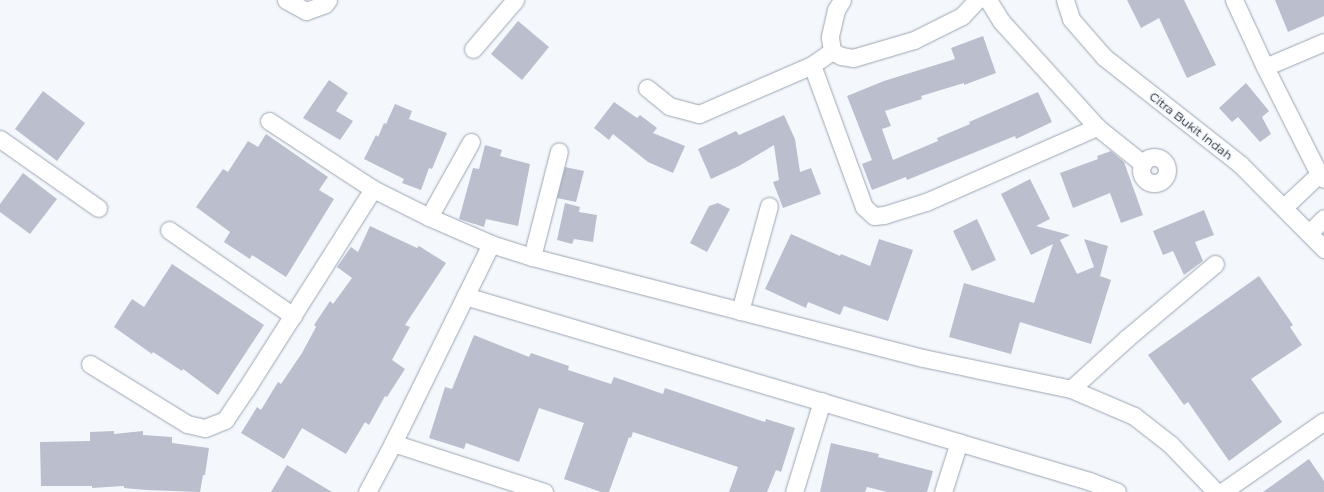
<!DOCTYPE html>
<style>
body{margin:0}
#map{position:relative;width:1324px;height:492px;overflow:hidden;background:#f4f8fd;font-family:Montserrat,sans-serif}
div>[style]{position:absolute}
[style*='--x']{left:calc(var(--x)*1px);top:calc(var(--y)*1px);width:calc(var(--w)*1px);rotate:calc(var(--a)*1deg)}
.building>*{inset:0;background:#babecd}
.roads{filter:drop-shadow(0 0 1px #9ba5b2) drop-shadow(0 0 1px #9ba5b2)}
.minor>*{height:17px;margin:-8.5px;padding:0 8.5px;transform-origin:8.5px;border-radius:8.5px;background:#fff}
.minor>.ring{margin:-8.5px;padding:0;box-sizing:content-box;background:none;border:17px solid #fff;border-radius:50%}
span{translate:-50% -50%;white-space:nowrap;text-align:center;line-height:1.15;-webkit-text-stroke:4px #f4f8fd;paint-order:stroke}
.street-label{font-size:12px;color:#161a1f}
</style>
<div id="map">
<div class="building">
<div style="clip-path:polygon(1127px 0,1184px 0,1216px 65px,1187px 78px,1159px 18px,1141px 28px)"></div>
<div style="clip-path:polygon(1275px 0,1324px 0,1324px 16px,1288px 32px)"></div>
<div style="clip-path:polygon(518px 21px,549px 47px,522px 80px,491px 54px)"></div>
<div style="clip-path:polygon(983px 36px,996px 73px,964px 85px,964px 83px,921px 96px,922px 99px,885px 111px,891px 126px,882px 129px,893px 160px,938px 141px,937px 138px,970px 124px,969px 122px,1038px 92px,1052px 122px,1016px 139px,1015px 136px,907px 180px,906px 177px,872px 190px,862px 164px,872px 160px,847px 96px,884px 81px,955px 59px,951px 48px)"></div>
<div style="clip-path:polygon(329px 80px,348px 93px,336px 111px,353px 121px,340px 140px,303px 118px)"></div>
<div style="clip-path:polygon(1246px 83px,1269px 111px,1262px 117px,1271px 134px,1260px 142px,1238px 117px,1232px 122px,1219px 108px)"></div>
<div style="clip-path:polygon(43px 91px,85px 123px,57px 161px,15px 129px)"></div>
<div style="clip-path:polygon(614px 102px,637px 118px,640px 115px,657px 128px,653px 133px,685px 146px,673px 173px,648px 162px,613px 134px,609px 140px,594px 128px)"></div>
<div style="clip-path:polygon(395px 104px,412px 111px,409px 119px,447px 133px,432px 169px,429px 168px,421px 190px,402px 183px,404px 179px,364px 159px,376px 135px,378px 137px,384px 123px,386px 124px)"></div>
<div style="clip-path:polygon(784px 115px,795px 139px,800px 172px,811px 168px,821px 194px,783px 208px,773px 182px,779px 180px,774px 145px,739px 166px,711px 179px,698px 149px,736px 131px,739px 135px)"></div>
<div style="clip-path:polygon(266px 134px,328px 177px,319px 190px,334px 199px,286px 277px,252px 255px,250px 259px,224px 242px,230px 232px,196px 207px,223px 169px,228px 172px,248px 141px,258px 147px)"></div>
<div style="clip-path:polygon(485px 145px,502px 150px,500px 156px,530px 164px,518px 226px,486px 219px,484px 227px,459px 219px,473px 168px,479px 169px)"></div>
<div style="clip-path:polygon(1111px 151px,1124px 162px,1143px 215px,1121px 223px,1110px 193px,1073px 208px,1060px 173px,1098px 159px,1097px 156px)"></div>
<div style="clip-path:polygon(565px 167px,584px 171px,576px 202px,557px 198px)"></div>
<div style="clip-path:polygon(23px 173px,57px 199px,30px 234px,0 212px,0 204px)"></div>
<div style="clip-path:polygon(1030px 179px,1050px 219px,1036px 226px,1070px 235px,1060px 240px,1077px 274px,1094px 267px,1084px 239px,1108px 246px,1100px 276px,1111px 280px,1091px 344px,1020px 322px,1011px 354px,949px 337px,964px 283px,1034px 303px,1053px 244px,1031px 255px,1001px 194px)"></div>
<div style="clip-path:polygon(565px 203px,580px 207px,579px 212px,597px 215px,593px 242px,574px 239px,572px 244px,557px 240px)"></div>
<div style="clip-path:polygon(718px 203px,730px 209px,707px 252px,690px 243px,709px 206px)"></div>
<div style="clip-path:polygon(1204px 210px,1214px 235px,1195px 242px,1203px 261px,1184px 275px,1173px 251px,1163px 255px,1153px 231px)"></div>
<div style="clip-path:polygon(977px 219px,996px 260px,972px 271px,953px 231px)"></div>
<div style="clip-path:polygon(370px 226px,417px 248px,419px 246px,446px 263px,405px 325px,410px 327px,392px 360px,405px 369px,387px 397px,385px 396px,369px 425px,365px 422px,346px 454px,302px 428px,284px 459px,241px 433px,257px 407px,261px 410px,278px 382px,281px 384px,302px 353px,316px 327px,314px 325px,330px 301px,333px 304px,352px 278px,337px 267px,351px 247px,358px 252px)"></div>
<div style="clip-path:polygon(791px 234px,840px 256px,841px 254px,870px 266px,879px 239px,913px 250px,888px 321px,844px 306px,840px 315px,808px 302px,806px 308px,765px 289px)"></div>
<div style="clip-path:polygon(172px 264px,264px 325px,218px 395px,183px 369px,182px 371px,153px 352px,152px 354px,114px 327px,132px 299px,144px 307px)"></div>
<div style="clip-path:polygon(1259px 276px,1293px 325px,1290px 327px,1302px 345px,1251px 379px,1282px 422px,1229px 461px,1188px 402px,1184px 405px,1148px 355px)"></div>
<div style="clip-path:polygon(474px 335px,529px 357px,531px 353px,569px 366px,568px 370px,611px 384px,614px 377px,663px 394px,665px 388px,765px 422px,766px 419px,795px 428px,781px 472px,776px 470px,767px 492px,729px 492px,738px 467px,633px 432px,631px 438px,629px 437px,609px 492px,601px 492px,564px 479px,584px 423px,539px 408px,519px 462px,466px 443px,464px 449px,429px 438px,445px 387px,452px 389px)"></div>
<div style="clip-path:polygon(114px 431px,114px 434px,143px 431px,143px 435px,172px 437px,172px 443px,209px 448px,205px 475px,203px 475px,200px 492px,146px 490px,124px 488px,124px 486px,92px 488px,92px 486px,41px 486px,40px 442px,90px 441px,90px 432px)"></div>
<div style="clip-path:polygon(831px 443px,879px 454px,878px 457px,933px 471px,927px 492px,887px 492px,867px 487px,865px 492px,820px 492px)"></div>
<div style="clip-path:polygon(1309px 459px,1324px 481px,1324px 492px,1263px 492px)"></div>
<div style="clip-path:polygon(287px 465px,332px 492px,271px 492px)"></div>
</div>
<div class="roads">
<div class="minor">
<div style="--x:286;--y:0;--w:23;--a:29"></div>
<div style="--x:306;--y:11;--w:20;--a:-20"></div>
<div style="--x:325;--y:4;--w:5;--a:-53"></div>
<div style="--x:842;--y:0;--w:12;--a:121"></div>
<div style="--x:836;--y:10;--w:28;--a:103"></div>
<div style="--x:830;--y:37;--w:14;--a:82"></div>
<div style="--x:832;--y:51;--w:10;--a:29"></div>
<div style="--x:841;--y:56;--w:12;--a:9"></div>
<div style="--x:853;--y:58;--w:64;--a:-16.4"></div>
<div style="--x:914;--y:40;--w:54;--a:-26.6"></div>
<div style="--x:962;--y:16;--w:22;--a:-47"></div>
<div style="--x:988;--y:0;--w:25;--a:58"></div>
<div style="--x:1001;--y:21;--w:143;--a:47.8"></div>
<div style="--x:1097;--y:127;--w:59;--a:38.8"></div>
<div style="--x:1065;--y:0;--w:20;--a:72"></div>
<div style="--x:1071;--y:19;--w:50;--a:49"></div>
<div style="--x:1104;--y:57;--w:173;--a:38.2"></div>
<div style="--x:1240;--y:164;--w:120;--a:45.3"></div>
<div style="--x:1234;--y:0;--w:74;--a:65.2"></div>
<div style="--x:1265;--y:67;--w:120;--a:63.2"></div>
<div style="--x:1319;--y:174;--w:7;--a:45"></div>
<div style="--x:473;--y:49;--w:65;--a:-49.4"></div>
<div style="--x:812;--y:65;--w:151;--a:69.9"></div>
<div style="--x:864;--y:207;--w:13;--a:42"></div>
<div style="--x:874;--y:216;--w:10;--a:-6"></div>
<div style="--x:884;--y:215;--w:44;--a:-17.2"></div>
<div style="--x:926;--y:202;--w:187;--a:-23.7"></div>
<div style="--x:1265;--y:67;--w:64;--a:-23"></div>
<div style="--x:647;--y:88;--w:28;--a:39"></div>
<div style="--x:669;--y:106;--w:31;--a:15"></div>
<div style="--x:699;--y:114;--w:123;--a:-23.4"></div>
<div style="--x:812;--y:65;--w:24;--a:-35"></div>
<div style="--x:269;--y:121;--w:124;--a:33.2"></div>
<div style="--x:373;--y:189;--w:63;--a:26.6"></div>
<div style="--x:429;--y:217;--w:68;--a:23.5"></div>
<div style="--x:491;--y:244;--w:43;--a:17.6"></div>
<div style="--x:532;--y:257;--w:404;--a:14.5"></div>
<div style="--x:923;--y:358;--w:151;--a:11.8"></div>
<div style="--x:1071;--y:389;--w:69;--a:23.2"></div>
<div style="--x:1134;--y:416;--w:46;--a:37.9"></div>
<div style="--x:1170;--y:444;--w:66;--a:46.2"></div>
<div style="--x:0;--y:139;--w:120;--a:35.1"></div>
<div class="ring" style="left:1141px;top:157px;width:9px;height:9px"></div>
<div style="--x:1284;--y:207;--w:48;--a:-43.3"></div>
<div style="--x:429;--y:217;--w:86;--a:-60.8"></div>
<div style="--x:169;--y:230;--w:151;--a:34.7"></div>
<div style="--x:1309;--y:233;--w:21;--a:-45"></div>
<div style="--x:532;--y:257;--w:109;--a:-75.7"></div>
<div style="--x:465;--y:296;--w:651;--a:16.51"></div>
<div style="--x:1089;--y:481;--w:30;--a:21"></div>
<div style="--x:740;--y:311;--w:109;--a:-74.6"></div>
<div style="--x:90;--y:364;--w:114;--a:31.7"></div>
<div style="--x:187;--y:424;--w:18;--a:13"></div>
<div style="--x:205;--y:428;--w:22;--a:-22"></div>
<div style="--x:225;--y:420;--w:37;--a:-56"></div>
<div style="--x:246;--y:389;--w:237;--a:-57.6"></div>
<div style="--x:1071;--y:389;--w:76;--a:-42.3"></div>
<div style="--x:1127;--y:338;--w:115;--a:-40.1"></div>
<div style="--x:393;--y:443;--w:159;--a:18"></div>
<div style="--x:367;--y:492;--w:55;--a:-62"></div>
<div style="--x:393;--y:443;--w:222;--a:-63.8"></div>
<div style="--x:794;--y:492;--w:95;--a:-72.9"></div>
<div style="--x:943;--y:492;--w:52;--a:-72.3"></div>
<div style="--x:1222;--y:492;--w:124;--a:-34.8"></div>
</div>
</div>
<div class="street-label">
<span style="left:1191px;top:126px;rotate:38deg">Citra Bukit Indah</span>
</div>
</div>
